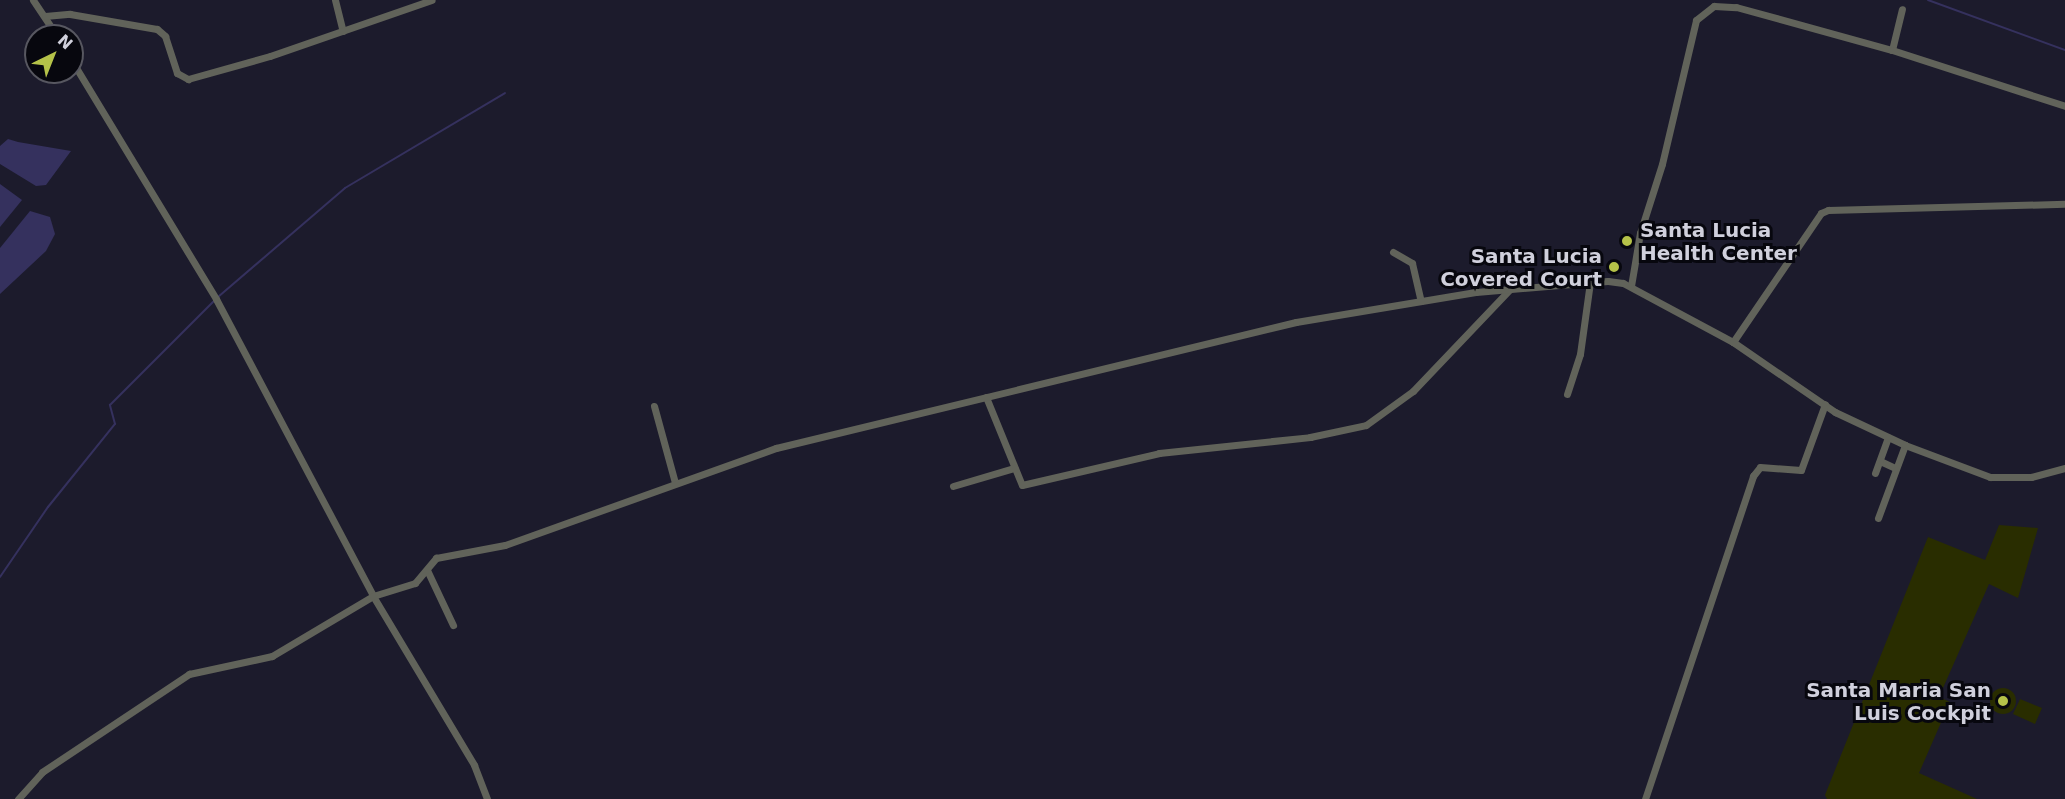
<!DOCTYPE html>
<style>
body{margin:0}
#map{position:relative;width:2065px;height:799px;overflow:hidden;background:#1c1b2c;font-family:"DejaVu Sans",sans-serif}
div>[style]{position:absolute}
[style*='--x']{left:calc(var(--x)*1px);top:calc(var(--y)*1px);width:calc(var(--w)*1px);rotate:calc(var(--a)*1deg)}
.green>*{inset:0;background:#292d00}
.round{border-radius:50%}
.water>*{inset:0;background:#35315e}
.stream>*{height:2px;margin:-1px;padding:0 1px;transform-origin:1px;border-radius:1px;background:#35315e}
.minor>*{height:7px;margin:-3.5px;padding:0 3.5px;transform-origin:3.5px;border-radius:3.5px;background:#61635a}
.dots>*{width:16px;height:16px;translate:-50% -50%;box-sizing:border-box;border:3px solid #07070e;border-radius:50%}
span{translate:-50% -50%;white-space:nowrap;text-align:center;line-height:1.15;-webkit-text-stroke:6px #07070e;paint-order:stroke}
.poi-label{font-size:20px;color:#d0d0dc;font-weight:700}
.left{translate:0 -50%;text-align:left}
.right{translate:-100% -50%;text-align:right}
.north{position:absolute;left:24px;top:24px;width:60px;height:60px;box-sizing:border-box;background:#07070e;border:2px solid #575760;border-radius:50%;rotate:43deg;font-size:16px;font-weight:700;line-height:24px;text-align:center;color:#d0d0dc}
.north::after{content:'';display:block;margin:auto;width:21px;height:27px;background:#b5c249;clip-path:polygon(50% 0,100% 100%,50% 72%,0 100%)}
</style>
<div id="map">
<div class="green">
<div style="clip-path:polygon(1999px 525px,2038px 528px,2018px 598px,1989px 584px,1939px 697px,1950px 702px,1919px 773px,1977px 799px,1827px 799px,1825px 795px,1928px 537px,1985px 560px)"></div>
<div class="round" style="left:1990px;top:688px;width:26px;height:26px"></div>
<div style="clip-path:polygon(2020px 699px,2042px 708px,2035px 724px,2013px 714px)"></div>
</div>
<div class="water">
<div style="clip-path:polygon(8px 139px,18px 142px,71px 151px,46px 185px,36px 186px,0 164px,0 146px)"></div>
<div style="clip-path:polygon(0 184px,22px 200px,0 227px)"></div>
<div style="clip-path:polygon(30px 211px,50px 217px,55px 234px,46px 251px,0 294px,0 248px)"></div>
</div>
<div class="stream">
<div style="--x:1928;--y:0;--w:146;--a:20.1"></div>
<div style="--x:218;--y:297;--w:167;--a:-40.6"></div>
<div style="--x:345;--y:188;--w:186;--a:-30.7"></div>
<div style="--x:0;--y:577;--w:85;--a:-55.6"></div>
<div style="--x:48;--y:507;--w:107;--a:-51.1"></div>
<div style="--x:115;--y:424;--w:20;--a:-105"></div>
<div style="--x:110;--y:405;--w:147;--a:-45"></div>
</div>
<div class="minor">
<div style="--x:33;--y:0;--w:43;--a:56.3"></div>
<div style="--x:335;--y:0;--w:32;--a:76"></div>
<div style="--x:45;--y:16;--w:25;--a:-5"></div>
<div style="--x:70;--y:14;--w:88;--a:9.8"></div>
<div style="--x:157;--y:29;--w:11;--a:41"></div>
<div style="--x:165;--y:36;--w:39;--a:72"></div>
<div style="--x:177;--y:73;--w:13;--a:29"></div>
<div style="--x:188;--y:79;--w:85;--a:-15.7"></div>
<div style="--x:270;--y:56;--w:171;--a:-19.1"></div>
<div style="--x:1892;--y:50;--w:42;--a:-76.3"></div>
<div style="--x:72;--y:61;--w:278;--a:58.8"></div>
<div style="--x:216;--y:299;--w:336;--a:62.1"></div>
<div style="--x:373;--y:596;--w:197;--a:59.1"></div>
<div style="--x:474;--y:765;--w:36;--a:69"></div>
<div style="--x:1393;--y:252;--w:22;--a:30"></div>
<div style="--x:1412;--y:263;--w:39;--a:77"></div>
<div style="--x:1631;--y:286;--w:54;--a:-80.4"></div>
<div style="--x:1640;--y:233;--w:72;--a:-72.3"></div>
<div style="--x:1662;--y:164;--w:148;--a:-76.7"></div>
<div style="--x:1696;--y:20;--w:23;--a:-38"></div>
<div style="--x:1714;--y:6;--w:22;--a:3"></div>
<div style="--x:1736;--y:7;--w:162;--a:15.4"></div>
<div style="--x:1892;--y:50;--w:182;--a:17.9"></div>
<div style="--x:1733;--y:342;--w:156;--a:-55.7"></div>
<div style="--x:1821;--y:213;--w:8;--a:-23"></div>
<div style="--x:1828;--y:210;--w:237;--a:-1.5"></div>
<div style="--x:1567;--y:394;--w:42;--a:-72"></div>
<div style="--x:1580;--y:354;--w:73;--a:-82.1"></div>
<div style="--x:986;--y:397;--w:95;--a:67.8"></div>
<div style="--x:1022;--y:485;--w:141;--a:-13.1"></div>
<div style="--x:1159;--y:453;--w:152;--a:-6"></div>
<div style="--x:1310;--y:437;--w:57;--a:-12.1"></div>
<div style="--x:1366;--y:425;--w:58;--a:-35.9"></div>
<div style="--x:1413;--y:391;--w:142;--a:-46.4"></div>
<div style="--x:654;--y:406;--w:80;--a:74.7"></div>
<div style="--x:1880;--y:461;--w:17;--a:25"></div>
<div style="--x:1875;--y:473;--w:38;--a:-70"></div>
<div style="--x:953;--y:486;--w:64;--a:-16.4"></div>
<div style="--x:1878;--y:518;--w:78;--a:-69.7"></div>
<div style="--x:427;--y:570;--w:61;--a:64.7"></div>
<div style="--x:18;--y:799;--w:36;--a:-48"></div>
<div style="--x:42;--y:772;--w:177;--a:-33.7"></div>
<div style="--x:189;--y:674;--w:85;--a:-12.2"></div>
<div style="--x:272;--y:656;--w:117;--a:-30.7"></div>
<div style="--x:373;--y:596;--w:44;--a:-17.2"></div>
<div style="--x:415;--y:583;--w:33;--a:-50"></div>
<div style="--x:436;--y:558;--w:70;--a:-10.7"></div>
<div style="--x:505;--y:545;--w:288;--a:-19.7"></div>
<div style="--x:776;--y:448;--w:535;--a:-13.62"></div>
<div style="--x:1296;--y:322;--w:182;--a:-9.5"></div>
<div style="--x:1476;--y:292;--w:132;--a:-4.8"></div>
<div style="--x:1608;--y:281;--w:15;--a:8"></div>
<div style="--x:1623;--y:283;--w:125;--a:28.2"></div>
<div style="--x:1733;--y:342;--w:124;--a:34.5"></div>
<div style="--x:1835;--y:412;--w:77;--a:25.2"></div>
<div style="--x:1905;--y:445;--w:91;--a:20.6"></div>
<div style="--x:1990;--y:477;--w:41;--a:0"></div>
<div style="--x:2031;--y:477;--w:35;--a:-15"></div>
<div style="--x:1645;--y:799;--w:341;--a:-71.5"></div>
<div style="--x:1753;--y:476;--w:11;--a:-52"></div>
<div style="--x:1760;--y:467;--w:41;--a:4.2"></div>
<div style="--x:1801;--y:470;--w:70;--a:-70"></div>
</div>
<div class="dots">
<div style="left:1627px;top:241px;background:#b5c249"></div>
<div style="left:1614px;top:267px;background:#b5c249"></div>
<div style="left:2003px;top:701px;background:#b5c249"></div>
</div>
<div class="poi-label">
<span class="left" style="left:1640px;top:242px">Santa Lucia<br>Health Center</span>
<span class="right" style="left:1602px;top:268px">Santa Lucia<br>Covered Court</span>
<span class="right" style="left:1991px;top:702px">Santa Maria San<br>Luis Cockpit</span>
</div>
<div class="north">N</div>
</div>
